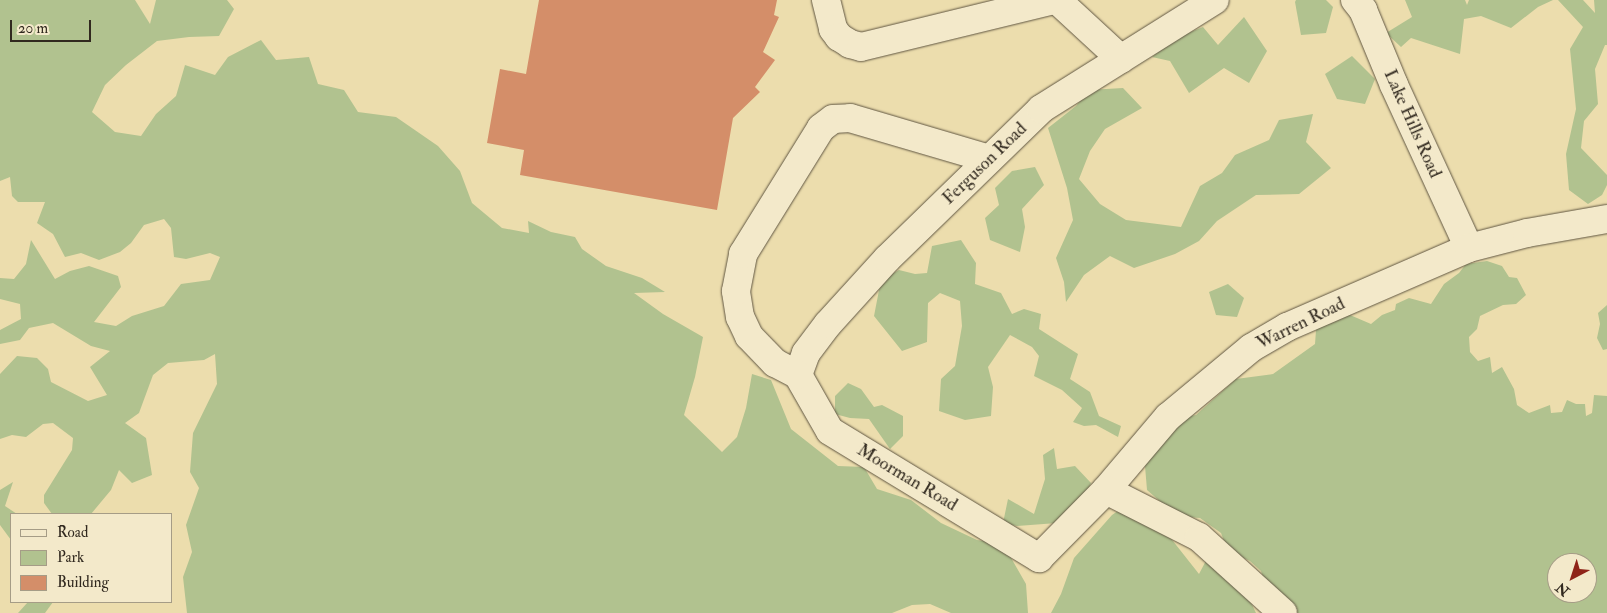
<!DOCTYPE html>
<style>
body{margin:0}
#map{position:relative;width:1607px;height:613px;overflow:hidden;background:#ecddad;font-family:"IM FELL Double Pica",serif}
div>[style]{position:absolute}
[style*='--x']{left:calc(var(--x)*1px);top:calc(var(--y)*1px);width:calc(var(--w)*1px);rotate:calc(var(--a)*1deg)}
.green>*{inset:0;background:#b1c28f}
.building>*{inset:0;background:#d48e69}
.roads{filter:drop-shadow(0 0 1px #605642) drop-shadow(0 0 1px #605642)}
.minor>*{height:28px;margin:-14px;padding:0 14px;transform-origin:14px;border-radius:14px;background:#f3e9ca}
span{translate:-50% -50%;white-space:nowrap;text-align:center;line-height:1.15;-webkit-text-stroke:4px #f3e9ca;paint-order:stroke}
.street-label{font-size:18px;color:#31291f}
.legend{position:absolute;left:10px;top:513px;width:162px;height:90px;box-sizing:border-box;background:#f3e9ca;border:1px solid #a59c86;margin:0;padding:6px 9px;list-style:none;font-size:15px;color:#31291f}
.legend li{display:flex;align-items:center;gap:10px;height:25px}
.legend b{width:25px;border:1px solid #a59c86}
.north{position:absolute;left:1547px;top:553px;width:50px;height:50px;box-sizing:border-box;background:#f3e9ca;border:1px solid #a59c86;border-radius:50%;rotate:220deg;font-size:14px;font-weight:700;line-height:20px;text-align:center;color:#31291f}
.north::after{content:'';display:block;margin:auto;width:18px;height:22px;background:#8f2418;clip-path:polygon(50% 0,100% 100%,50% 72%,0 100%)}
.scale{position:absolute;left:10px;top:20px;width:81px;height:22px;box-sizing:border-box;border:2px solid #31291f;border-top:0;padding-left:6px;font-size:15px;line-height:18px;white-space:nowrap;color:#31291f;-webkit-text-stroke:4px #f3e9ca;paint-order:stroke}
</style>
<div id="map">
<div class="green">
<div style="clip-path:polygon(0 0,135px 0,150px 24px,156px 0,227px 0,234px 9px,219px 36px,189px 37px,157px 41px,126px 65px,105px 85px,92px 112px,115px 132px,141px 136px,156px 114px,176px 96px,185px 65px,215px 75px,228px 57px,261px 40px,276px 60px,309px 57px,318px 84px,344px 90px,358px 112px,396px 117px,438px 146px,460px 171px,472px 203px,502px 228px,529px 233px,528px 221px,551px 232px,575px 237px,582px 249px,606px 266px,642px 278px,665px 292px,634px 293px,663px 314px,703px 337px,695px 377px,684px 415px,722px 452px,737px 437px,746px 408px,752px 374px,771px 380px,791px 429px,838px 466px,864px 467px,877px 489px,911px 500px,941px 523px,977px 540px,1003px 544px,1026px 584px,1028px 613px,951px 613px,930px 604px,912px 605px,892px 613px,187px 613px,183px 577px,192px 552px,186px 525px,199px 488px,190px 472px,193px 433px,217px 384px,215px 354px,204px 360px,168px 363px,153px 375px,139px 413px,125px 423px,146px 438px,152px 475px,132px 483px,119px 470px,111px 490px,91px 514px,52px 514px,44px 503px,44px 495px,72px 450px,73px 438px,53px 423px,43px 424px,26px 437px,12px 435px,0 439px,0 374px,17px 356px,37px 358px,48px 369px,51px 382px,88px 401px,107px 395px,90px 367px,110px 351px,91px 346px,53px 323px,29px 328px,20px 340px,0 344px,0 330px,21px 319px,20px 304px,0 299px,0 278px,14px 279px,26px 264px,31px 240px,55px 279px,70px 271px,89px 266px,118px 276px,121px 287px,94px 322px,116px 326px,132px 316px,164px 306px,181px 284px,210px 280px,220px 257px,210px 253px,186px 259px,174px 257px,171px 228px,164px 219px,144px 225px,131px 243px,120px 252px,99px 260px,81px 253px,65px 257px,53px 234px,37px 223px,45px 202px,18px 202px,12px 196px,10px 177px,0 181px)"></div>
<div style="clip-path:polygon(1296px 0,1326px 0,1333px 7px,1326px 33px,1301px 35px,1295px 2px)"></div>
<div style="clip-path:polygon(1405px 0,1465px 0,1467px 5px,1469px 0,1553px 0,1538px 7px,1511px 28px,1481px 16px,1464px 19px,1460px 54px,1411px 38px,1401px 47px,1386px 33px,1412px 17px)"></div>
<div style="clip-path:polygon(1558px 0,1583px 0,1595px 13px,1594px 0,1607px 0,1607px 45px,1605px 45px,1595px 69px,1598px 104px,1584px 121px,1581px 148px,1607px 175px,1607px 185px,1602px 195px,1588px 204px,1569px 190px,1566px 154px,1576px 109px,1570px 49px,1583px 27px)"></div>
<div style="clip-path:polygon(1244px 17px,1267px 51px,1249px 83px,1224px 68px,1189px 93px,1170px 61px,1152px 57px,1173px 39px,1203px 27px,1218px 45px)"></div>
<div style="clip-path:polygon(1352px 56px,1375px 79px,1365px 104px,1337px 99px,1325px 74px)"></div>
<div style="clip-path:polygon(1123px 88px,1142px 108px,1105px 129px,1090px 151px,1079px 179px,1100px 204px,1126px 220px,1181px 227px,1200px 186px,1222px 173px,1235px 155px,1269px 140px,1279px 120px,1313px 114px,1306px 142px,1331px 168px,1299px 194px,1256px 195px,1217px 221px,1199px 241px,1175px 254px,1134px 268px,1110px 256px,1084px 275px,1066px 302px,1064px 282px,1056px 258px,1073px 220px,1067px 188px,1048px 128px,1076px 106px,1089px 90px)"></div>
<div style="clip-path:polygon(1035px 167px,1044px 185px,1022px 209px,1025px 227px,1020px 252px,990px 240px,985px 218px,999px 205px,995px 188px,1012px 171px)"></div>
<div style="clip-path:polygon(961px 240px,976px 263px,975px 284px,1001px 293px,1012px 314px,1024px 309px,1041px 314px,1039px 329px,1078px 354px,1070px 379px,1090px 392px,1099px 416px,1121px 426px,1118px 437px,1096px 425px,1084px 426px,1073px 422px,1082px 408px,1062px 390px,1034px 376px,1039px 356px,1032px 347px,1010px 335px,988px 367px,993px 387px,991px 416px,965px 420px,939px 411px,941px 379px,955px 366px,962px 326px,960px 301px,940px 293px,928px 303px,927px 342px,902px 351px,874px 316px,881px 280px,899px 270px,915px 274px,927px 273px,932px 246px)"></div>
<div style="clip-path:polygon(evenodd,1487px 261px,1502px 266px,1509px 277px,1517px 278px,1526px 295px,1516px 304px,1503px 305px,1480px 316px,1477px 329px,1469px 337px,1470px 352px,1478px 361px,1490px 357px,1492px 373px,1502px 367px,1514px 389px,1517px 405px,1529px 413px,1550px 405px,1551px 413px,1562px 412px,1567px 400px,1576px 404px,1585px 404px,1586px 416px,1592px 413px,1594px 395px,1607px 396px,1607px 613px,1292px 613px,1268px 592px,1261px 571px,1250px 561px,1228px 551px,1221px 533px,1200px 518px,1177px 516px,1147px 490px,1145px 466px,1156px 442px,1185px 417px,1196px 415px,1236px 379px,1273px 374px,1315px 344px,1318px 303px,1336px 318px,1350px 315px,1371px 324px,1382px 315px,1395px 310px,1396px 304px,1409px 298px,1431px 304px,1444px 284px,1459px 273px,1466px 264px,1487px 261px,1557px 563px,1587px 563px,1587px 593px,1557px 593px,1557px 563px)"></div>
<div style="clip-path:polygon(1228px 284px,1244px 298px,1237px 317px,1216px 315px,1209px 292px)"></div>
<div style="clip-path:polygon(1607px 295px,1607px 349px,1603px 350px,1597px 338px,1600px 324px,1598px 313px,1607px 305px)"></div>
<div style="clip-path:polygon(848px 383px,861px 389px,874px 407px,882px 405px,903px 416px,903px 436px,890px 449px,869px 419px,850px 418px,835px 414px,835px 396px)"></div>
<div style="clip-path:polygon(1054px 448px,1057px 469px,1075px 466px,1091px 483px,1082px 504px,1057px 523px,1017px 526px,1003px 523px,1008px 499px,1034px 514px,1045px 479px,1043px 455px)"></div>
<div style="clip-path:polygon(13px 482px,5px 506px,17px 514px,11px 514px,11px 540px,0 525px,0 490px)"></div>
<div style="clip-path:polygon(1125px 506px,1169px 536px,1199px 574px,1209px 555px,1243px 586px,1256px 613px,1051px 613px,1061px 594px,1074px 558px,1112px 515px)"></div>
<div style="clip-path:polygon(28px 602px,53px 602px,45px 613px,18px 613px)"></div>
</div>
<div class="building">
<div style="clip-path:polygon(539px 0,777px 0,774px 15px,779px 17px,763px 52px,775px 60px,755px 87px,760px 92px,733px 118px,717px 210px,520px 175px,524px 150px,487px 143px,500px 69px,526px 74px)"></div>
</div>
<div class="roads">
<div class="minor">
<div style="--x:826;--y:0;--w:30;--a:76"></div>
<div style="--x:833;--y:29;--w:10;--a:53"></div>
<div style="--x:839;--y:37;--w:13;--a:32"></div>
<div style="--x:850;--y:44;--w:11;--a:15"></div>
<div style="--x:861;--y:47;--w:199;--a:-13.7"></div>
<div style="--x:1057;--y:0;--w:87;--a:42.7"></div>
<div style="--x:1355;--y:0;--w:13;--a:51"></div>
<div style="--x:1363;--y:10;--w:81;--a:67.5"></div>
<div style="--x:1394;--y:85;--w:179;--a:65.3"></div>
<div style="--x:798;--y:375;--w:64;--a:60.3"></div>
<div style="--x:830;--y:431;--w:245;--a:31.3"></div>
<div style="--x:1039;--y:558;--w:95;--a:-45.4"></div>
<div style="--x:1106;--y:490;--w:96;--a:-49.7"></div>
<div style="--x:1168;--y:417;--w:108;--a:-39.7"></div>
<div style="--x:1251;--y:348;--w:42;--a:-30.3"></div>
<div style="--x:1287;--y:327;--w:198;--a:-23.5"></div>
<div style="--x:1469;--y:248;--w:60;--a:-14.5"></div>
<div style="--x:1527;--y:233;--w:81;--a:-9.9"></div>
<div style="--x:798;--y:375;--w:23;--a:-70"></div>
<div style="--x:806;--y:353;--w:36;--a:-53"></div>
<div style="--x:828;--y:324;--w:88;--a:-47.8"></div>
<div style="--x:887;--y:259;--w:215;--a:-44.2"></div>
<div style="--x:1041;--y:109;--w:205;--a:-32.1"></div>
<div style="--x:798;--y:375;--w:26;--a:-152"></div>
<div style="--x:775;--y:363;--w:37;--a:-134"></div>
<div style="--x:749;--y:336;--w:21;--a:-115"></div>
<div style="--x:740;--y:317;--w:26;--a:-99"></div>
<div style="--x:736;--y:291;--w:38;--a:-79"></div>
<div style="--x:743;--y:254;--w:148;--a:-58.2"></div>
<div style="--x:821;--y:128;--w:15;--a:-37"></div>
<div style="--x:833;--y:119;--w:17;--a:-3"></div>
<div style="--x:850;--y:118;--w:145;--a:16.4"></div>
<div style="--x:1106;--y:490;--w:104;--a:26.8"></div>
<div style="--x:1199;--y:537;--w:113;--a:42.1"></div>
</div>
</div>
<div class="street-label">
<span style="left:1412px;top:124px;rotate:66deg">Lake Hills Road</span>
<span style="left:985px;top:164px;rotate:-44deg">Ferguson Road</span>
<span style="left:1301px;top:324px;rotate:-26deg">Warren Road</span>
<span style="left:907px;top:478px;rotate:31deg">Moorman Road</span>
</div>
<ul class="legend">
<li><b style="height:6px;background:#f3e9ca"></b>Road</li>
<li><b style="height:14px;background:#b1c28f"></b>Park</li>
<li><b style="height:14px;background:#d48e69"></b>Building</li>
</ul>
<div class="north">N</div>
<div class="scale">20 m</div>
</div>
